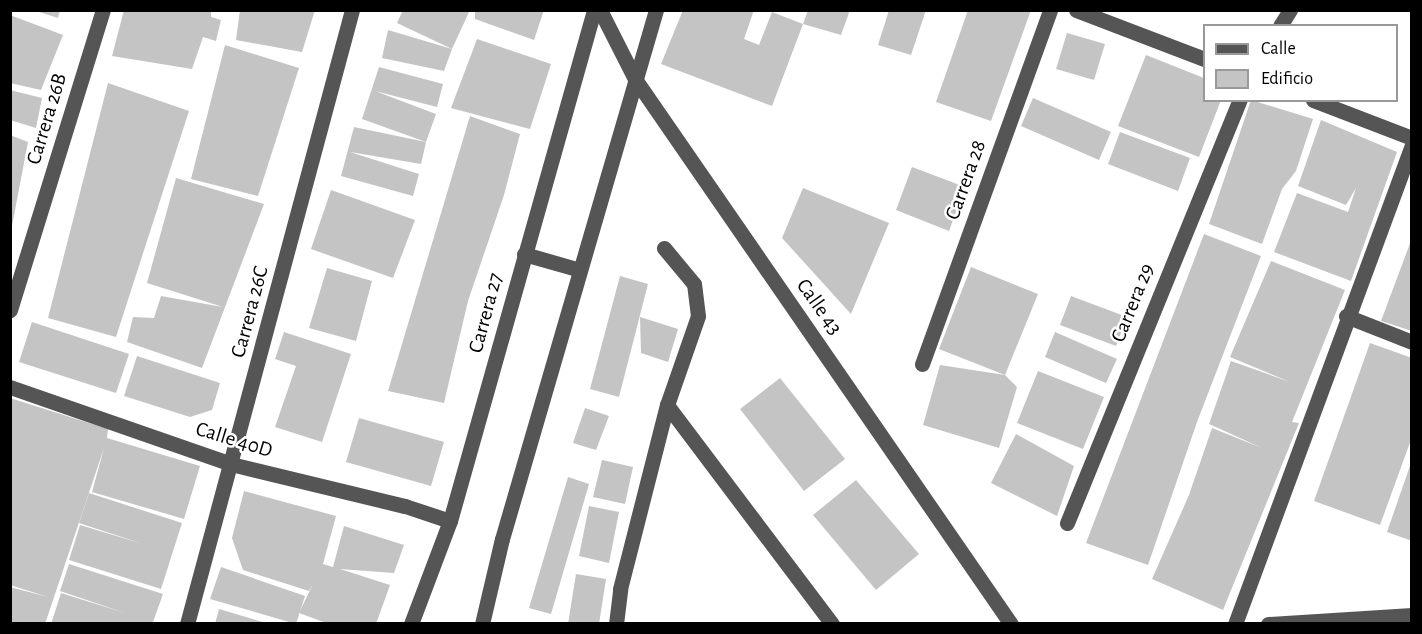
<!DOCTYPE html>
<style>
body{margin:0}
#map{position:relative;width:1422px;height:634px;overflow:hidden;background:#fff;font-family:"Alegreya Sans",sans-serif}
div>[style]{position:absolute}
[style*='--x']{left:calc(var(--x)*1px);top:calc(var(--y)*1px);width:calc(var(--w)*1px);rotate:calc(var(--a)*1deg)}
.building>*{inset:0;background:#c4c4c4}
.minor>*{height:15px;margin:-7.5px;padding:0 7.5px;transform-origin:7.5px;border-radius:7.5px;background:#555}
span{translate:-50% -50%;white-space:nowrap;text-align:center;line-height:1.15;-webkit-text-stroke:5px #fff;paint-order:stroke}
.street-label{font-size:21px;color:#000}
.frame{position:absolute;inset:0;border:12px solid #000;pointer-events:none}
.legend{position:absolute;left:1203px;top:24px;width:195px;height:78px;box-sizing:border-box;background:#fff;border:2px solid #999;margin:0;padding:8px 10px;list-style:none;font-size:18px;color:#000}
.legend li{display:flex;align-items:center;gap:12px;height:30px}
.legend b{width:30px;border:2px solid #999}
</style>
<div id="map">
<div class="building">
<div style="clip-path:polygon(33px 10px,60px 10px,58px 18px)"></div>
<div style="clip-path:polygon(124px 10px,211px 10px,211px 17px,221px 20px,216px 41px,203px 37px,192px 69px,112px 56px)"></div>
<div style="clip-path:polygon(240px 10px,315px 10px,302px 52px,236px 40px)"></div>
<div style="clip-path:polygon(403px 10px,470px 10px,452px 49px,397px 23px)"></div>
<div style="clip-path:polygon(475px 10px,544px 10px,534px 40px,475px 19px)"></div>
<div style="clip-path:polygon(683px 10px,754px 10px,744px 39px,759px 45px,772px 12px,803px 24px,772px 106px,661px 64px)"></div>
<div style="clip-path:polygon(808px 10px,850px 10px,841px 35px,803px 24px)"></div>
<div style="clip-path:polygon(889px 10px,926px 10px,911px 55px,878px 45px)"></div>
<div style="clip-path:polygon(968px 10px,1031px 10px,991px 121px,936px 102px)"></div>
<div style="clip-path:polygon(10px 15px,63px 35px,41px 90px,10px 83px)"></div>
<div style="clip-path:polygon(388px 30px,452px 49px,444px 71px,382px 58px)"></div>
<div style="clip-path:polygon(1067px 33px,1105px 44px,1094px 80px,1056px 69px)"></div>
<div style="clip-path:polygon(477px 39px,551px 64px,530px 129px,451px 108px)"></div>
<div style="clip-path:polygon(225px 45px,299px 68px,258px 196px,191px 179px)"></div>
<div style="clip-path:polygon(1146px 55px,1204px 78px,1204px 100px,1221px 100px,1199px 157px,1118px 126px)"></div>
<div style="clip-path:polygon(379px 67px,443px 84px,437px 107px,375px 91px,436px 114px,426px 142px,362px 119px)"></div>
<div style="clip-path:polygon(108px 83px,189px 111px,116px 337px,48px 318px)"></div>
<div style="clip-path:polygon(10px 90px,42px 98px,36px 128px,10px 120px)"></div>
<div style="clip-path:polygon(1033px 98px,1111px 132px,1099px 160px,1021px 126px)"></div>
<div style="clip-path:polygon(1251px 100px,1313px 119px,1296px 171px,1282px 189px,1262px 244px,1209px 224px)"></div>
<div style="clip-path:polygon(470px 116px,520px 134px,504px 195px,468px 301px,444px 403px,388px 391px)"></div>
<div style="clip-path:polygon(1321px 120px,1397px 152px,1351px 281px,1274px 252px,1297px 193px,1348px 212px,1356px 188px,1346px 205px,1298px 186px)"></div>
<div style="clip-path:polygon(354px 127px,426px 142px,421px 164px,350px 152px,419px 174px,413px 196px,341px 176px)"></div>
<div style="clip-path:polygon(1120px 132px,1190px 158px,1178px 191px,1108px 164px)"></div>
<div style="clip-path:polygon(10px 135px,28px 142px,12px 226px,10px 226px)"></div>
<div style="clip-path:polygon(912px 167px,965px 187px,949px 231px,896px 210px)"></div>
<div style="clip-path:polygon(176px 178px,264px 204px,202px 368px,127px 342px,133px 317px,154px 318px,161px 296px,223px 307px,147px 283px)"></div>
<div style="clip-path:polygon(803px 188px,889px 223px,851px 314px,782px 238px)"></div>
<div style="clip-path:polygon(331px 190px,415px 220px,393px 278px,311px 249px)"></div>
<div style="clip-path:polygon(1204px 234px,1261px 256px,1197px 422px,1148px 565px,1086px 543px)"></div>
<div style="clip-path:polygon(1412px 238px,1412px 331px,1381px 321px)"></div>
<div style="clip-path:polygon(1271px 261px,1345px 290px,1292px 422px,1299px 423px,1223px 610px,1152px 579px,1189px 495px,1212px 428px,1262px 448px,1209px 424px,1231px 361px,1290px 382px,1230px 357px)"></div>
<div style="clip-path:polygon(971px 267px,1038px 294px,1005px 375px,1017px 387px,999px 448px,923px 425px,940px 365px,1005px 375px,939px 349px)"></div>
<div style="clip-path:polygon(327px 268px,372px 281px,356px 341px,309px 328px)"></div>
<div style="clip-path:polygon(620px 276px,648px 284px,619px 397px,590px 389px)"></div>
<div style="clip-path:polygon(1071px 296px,1127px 317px,1116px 346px,1060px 325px)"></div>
<div style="clip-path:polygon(640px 317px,678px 329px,668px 362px,641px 353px)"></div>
<div style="clip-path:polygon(32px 322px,129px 354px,116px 393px,19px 362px)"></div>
<div style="clip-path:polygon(284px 332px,351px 354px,322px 442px,275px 427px,296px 366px,275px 359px)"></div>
<div style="clip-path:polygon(1055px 332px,1117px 359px,1106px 383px,1045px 357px)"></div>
<div style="clip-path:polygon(1370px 343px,1412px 358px,1412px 437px,1380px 525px,1314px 501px)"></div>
<div style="clip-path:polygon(137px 356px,220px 383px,212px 410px,190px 417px,124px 396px)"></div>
<div style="clip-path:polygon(1038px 371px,1104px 397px,1083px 449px,1017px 423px)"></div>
<div style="clip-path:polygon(780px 378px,845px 459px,804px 491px,740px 409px)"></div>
<div style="clip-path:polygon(10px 398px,108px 429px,107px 438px,200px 466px,184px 519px,92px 492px,104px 448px,45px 624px,10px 622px,10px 587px,48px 597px,10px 585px)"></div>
<div style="clip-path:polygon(585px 408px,609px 416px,596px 450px,573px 443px)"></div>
<div style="clip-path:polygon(359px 418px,444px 442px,431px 486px,346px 462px)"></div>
<div style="clip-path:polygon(1016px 434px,1074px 466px,1057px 516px,991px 483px)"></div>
<div style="clip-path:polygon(602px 460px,633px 467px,625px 504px,593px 497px)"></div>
<div style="clip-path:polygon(1412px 460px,1412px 541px,1387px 532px)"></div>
<div style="clip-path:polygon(568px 477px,589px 484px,551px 614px,529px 608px)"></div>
<div style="clip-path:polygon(856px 480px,919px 554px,876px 590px,813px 515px)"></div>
<div style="clip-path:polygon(244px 491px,336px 516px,323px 564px,333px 567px,344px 526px,404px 545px,394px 573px,340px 569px,390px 585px,376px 624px,329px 624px,299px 613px,313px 584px,309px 591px,243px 570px,232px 538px)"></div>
<div style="clip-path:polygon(89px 493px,182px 523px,161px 589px,69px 560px,80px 525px,143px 544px,79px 523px)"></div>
<div style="clip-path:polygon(589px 506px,619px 512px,609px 563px,579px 556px)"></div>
<div style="clip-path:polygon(69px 564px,163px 594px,153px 622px,51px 624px,61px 593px,125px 613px,60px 591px)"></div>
<div style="clip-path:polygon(221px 567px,305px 596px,296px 624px,210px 599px)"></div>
<div style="clip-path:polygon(576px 574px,606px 579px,599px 624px,568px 624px)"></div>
<div style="clip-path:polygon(219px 609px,266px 623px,266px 624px,215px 624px)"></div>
</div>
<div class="minor">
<div style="--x:600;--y:10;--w:77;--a:63.1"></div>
<div style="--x:635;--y:79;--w:662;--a:55.4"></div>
<div style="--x:1076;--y:10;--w:137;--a:20.9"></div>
<div style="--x:1280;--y:26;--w:19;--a:-58"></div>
<div style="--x:1313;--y:100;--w:106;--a:21"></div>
<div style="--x:524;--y:254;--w:58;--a:15.9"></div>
<div style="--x:10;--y:310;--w:314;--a:-72.8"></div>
<div style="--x:1346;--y:316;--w:71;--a:21.5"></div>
<div style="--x:922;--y:364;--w:376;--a:-70.1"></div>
<div style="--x:10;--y:387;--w:234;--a:19.2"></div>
<div style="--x:231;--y:464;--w:179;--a:13.6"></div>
<div style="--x:405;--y:506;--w:47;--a:18.4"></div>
<div style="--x:667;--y:405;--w:274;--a:53"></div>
<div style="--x:1067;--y:523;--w:457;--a:-67.8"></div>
<div style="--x:187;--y:624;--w:636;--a:-74.96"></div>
<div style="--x:411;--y:624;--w:110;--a:-69.3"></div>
<div style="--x:450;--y:521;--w:531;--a:-74.26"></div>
<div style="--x:482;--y:624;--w:87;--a:-76.8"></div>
<div style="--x:502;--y:539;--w:551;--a:-73.77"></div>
<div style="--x:616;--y:624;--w:35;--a:-83"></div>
<div style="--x:620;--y:589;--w:190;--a:-75.7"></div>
<div style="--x:667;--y:405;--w:94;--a:-70.8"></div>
<div style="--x:698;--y:316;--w:32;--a:-97"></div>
<div style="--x:694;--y:284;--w:47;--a:-129.8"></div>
<div style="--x:1235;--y:624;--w:511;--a:-69.72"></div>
<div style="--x:1268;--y:624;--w:144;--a:-3.6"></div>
</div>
<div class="street-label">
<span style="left:47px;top:119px;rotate:-73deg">Carrera 26B</span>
<span style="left:966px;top:180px;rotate:-70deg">Carrera 28</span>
<span style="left:1133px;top:303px;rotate:-68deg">Carrera 29</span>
<span style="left:819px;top:307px;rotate:55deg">Calle 43</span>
<span style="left:250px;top:312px;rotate:-75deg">Carrera 26C</span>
<span style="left:486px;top:313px;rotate:-75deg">Carrera 27</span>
<span style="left:234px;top:440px;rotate:17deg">Calle 40D</span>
</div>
<div class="frame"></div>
<ul class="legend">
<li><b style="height:8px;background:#555"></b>Calle</li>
<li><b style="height:16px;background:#c4c4c4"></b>Edificio</li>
</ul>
</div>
